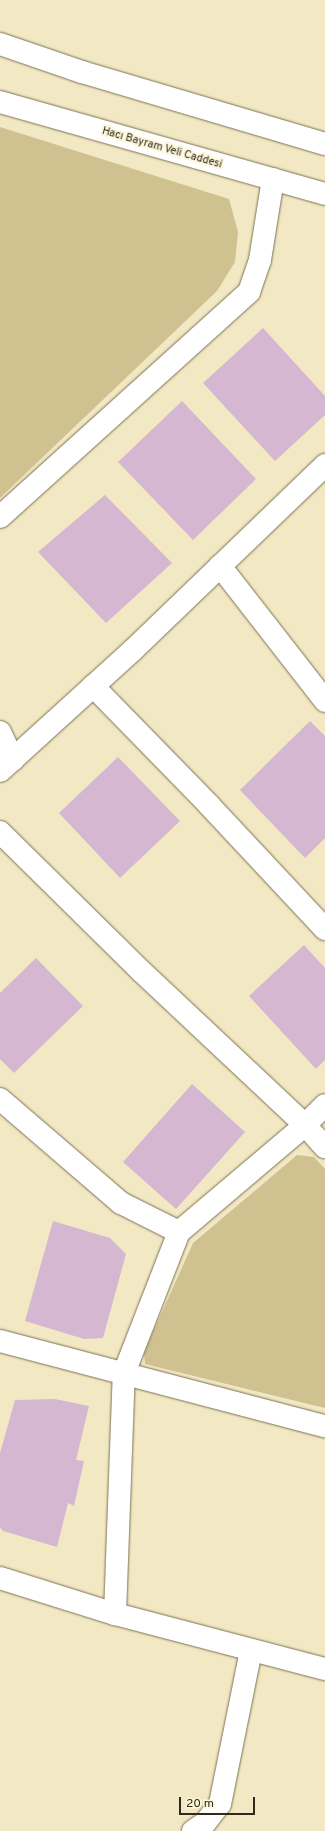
<!DOCTYPE html>
<meta charset="utf-8">
<style>
body{margin:0}
#map{position:relative;width:325px;height:1831px;overflow:hidden;background:#f3e8c4;font-family:Overpass,sans-serif}
div>[style]{position:absolute}
[style*='--x']{left:calc(var(--x)*1px);top:calc(var(--y)*1px);width:calc(var(--w)*1px);rotate:calc(var(--a)*1deg)}
.green>*{inset:0;background:#cfc190}
.building>*{inset:0;background:#d5b7d1}
.roads{filter:drop-shadow(0 0 1px #7b7251) drop-shadow(0 0 1px #7b7251)}
.minor>*{height:22px;margin:-11px;padding:0 11px;transform-origin:11px;border-radius:11px;background:#fff}
.secondary>*{height:22px;margin:-11px;padding:0 11px;transform-origin:11px;border-radius:11px;background:#fff}
span{translate:-50% -50%;white-space:nowrap;text-align:center;line-height:1.15;-webkit-text-stroke:4px #fef6d9;paint-order:stroke}
.street-label{font-size:11px;color:#2e2a1c}
.scale{position:absolute;left:179px;top:1797px;width:76px;height:18px;box-sizing:border-box;border:2px solid #2e2a1c;border-top:0;padding-left:5px;font-size:12px;line-height:14px;white-space:nowrap;color:#2e2a1c;-webkit-text-stroke:3px #fef6d9;paint-order:stroke}
</style>
<div id="map">
<div class="green">
<div style="clip-path:polygon(0 127px,229px 199px,238px 232px,235px 262px,217px 291px,0 498px)"></div>
<div style="clip-path:polygon(297px 1155px,314px 1157px,325px 1169px,325px 1408px,145px 1364px,144px 1352px,193px 1243px)"></div>
</div>
<div class="building">
<div style="clip-path:polygon(263px 328px,325px 396px,325px 415px,275px 461px,203px 383px)"></div>
<div style="clip-path:polygon(182px 401px,256px 479px,193px 540px,118px 462px)"></div>
<div style="clip-path:polygon(105px 495px,172px 563px,106px 623px,38px 552px)"></div>
<div style="clip-path:polygon(310px 721px,325px 736px,325px 838px,305px 858px,240px 790px)"></div>
<div style="clip-path:polygon(118px 757px,180px 821px,120px 878px,59px 813px)"></div>
<div style="clip-path:polygon(304px 945px,325px 968px,325px 1060px,316px 1069px,249px 996px)"></div>
<div style="clip-path:polygon(36px 958px,83px 1006px,14px 1073px,0 1059px,0 993px)"></div>
<div style="clip-path:polygon(192px 1084px,245px 1132px,176px 1209px,123px 1162px)"></div>
<div style="clip-path:polygon(53px 1221px,110px 1238px,126px 1254px,103px 1338px,84px 1339px,25px 1321px)"></div>
<div style="clip-path:polygon(55px 1399px,89px 1406px,76px 1460px,84px 1461px,74px 1506px,68px 1503px,57px 1547px,3px 1531px,0 1527px,0 1453px,15px 1400px)"></div>
</div>
<div class="roads">
<div class="minor">
<div style="--x:0;--y:517;--w:336;--a:-42.1"></div>
<div style="--x:249;--y:292;--w:34;--a:-71"></div>
<div style="--x:260;--y:260;--w:82;--a:-80.9"></div>
<div style="--x:220;--y:566;--w:171;--a:52.1"></div>
<div style="--x:93;--y:686;--w:166;--a:45.7"></div>
<div style="--x:209;--y:805;--w:170;--a:46.9"></div>
<div style="--x:0;--y:732;--w:31;--a:65"></div>
<div style="--x:0;--y:771;--w:180;--a:-42.3"></div>
<div style="--x:133;--y:650;--w:267;--a:-43.9"></div>
<div style="--x:0;--y:832;--w:198;--a:44.6"></div>
<div style="--x:141;--y:971;--w:225;--a:43.2"></div>
<div style="--x:305;--y:1125;--w:30;--a:48"></div>
<div style="--x:0;--y:1099;--w:160;--a:40.7"></div>
<div style="--x:121;--y:1203;--w:65;--a:26.6"></div>
<div style="--x:0;--y:1341;--w:336;--a:14.7"></div>
<div style="--x:0;--y:1578;--w:121;--a:17.4"></div>
<div style="--x:115;--y:1614;--w:217;--a:14.7"></div>
<div style="--x:115;--y:1614;--w:241;--a:-87.9"></div>
<div style="--x:124;--y:1373;--w:151;--a:-68.7"></div>
<div style="--x:179;--y:1232;--w:165;--a:-40.3"></div>
<div style="--x:305;--y:1125;--w:28;--a:-45"></div>
<div style="--x:193;--y:1831;--w:14;--a:-34"></div>
<div style="--x:205;--y:1823;--w:24;--a:-52"></div>
<div style="--x:220;--y:1804;--w:157;--a:-78.6"></div>
</div>
<div class="secondary">
<div style="--x:0;--y:44;--w:87;--a:18.9"></div>
<div style="--x:82;--y:72;--w:253;--a:16.5"></div>
<div style="--x:0;--y:102;--w:338;--a:15.8"></div>
</div>
</div>
<div class="street-label">
<span style="left:162px;top:148px;rotate:16deg">Hacı Bayram Veli Caddesi</span>
</div>
<div class="scale">20 m</div>
</div>
